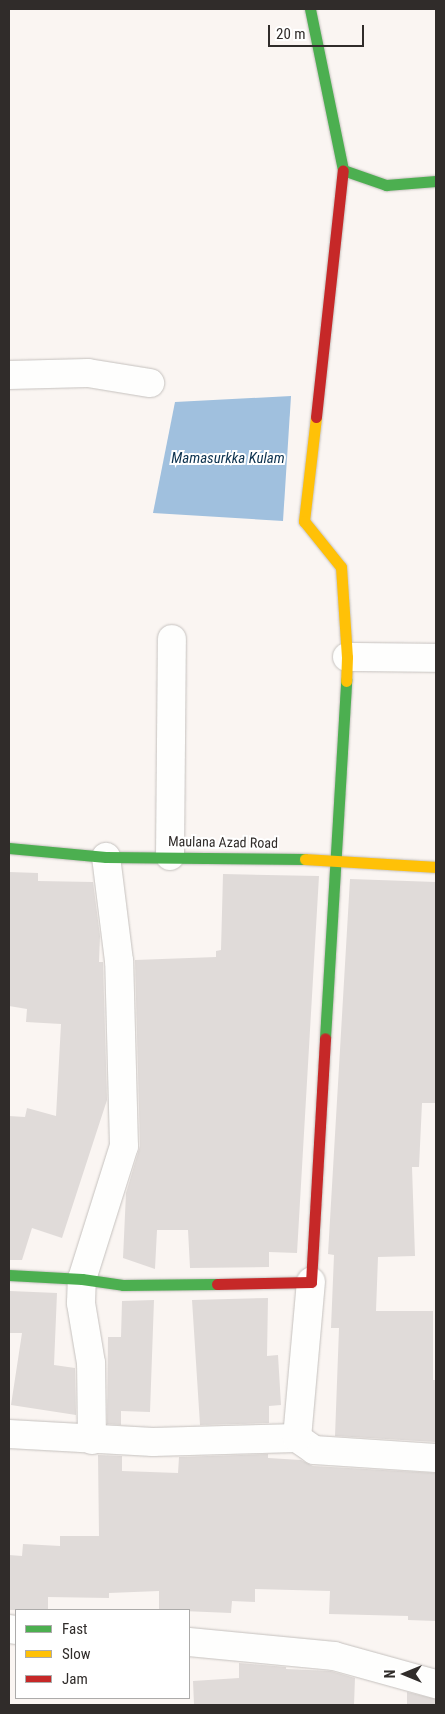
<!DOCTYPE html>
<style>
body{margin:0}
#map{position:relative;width:445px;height:1714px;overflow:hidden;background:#faf5f2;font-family:"Roboto Condensed",sans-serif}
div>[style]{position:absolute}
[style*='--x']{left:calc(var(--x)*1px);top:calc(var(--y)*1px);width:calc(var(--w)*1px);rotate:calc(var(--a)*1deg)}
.water>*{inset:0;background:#a0c0de}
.building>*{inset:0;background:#e0dbd9}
.roads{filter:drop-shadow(0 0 1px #c5c1be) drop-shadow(0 0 1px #c5c1be)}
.street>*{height:28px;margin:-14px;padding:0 14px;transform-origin:14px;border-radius:14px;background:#fefefd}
.fast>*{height:11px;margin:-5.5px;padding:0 5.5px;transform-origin:5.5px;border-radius:5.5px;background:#4caf50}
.slow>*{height:11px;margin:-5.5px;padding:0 5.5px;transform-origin:5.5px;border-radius:5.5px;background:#ffc107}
.jam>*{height:11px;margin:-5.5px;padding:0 5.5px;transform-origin:5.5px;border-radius:5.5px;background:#c62828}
span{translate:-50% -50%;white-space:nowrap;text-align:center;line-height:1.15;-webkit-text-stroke:4px #fff;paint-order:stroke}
.street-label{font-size:14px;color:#302c2a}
.water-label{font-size:15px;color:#0b314e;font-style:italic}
.frame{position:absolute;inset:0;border:10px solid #302c2a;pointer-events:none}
.legend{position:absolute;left:15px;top:1609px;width:175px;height:90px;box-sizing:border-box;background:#fff;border:1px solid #acabaa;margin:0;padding:6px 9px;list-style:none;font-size:15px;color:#302c2a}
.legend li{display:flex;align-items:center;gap:10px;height:25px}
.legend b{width:25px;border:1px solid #acabaa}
.north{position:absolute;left:380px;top:1649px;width:50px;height:50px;-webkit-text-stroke:4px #fff;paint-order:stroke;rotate:270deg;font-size:14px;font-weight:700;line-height:20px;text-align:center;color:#302c2a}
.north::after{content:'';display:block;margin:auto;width:18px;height:22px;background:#302c2a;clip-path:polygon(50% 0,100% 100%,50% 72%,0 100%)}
.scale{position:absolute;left:268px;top:25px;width:96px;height:22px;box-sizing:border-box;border:2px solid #302c2a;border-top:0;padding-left:6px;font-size:15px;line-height:18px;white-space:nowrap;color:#302c2a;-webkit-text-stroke:4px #fff;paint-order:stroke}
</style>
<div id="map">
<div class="water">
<div style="clip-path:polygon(291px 396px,283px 521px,153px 513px,175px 402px)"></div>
</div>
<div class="building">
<div style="clip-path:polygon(9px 872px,38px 873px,38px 881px,93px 882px,100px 936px,99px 962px,103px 962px,107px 1100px,62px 1238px,32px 1228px,22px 1260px,9px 1260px,9px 1116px,25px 1117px,27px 1108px,56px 1116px,61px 1024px,26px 1022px,27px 1009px,9px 1006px)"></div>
<div style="clip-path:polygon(223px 874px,319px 876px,297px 1253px,269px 1252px,269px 1267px,190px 1268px,188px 1230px,157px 1230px,155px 1269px,123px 1258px,126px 1193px,140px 1146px,135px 960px,216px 957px,216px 951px,221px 950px)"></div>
<div style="clip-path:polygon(350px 879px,436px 882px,436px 1103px,422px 1103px,419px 1167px,412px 1167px,415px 1256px,378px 1257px,376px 1311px,433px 1311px,433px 1380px,436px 1380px,436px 1442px,335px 1436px,339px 1328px,331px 1328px,334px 1255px,328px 1254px)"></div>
<div style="clip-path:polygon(10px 1291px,57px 1293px,54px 1365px,75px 1368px,76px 1415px,11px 1405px,22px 1333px,9px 1333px)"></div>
<div style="clip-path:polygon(268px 1298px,267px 1356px,278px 1355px,281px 1405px,269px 1406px,269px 1423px,200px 1425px,192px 1300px)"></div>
<div style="clip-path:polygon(154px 1300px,150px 1412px,121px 1411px,121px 1425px,107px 1424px,108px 1337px,121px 1337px,122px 1301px)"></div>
<div style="clip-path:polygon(268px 1454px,268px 1458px,301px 1460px,313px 1466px,436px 1473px,436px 1621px,408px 1620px,408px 1616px,329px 1614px,330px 1591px,255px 1589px,255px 1602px,232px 1601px,231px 1613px,159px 1610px,159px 1591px,109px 1593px,109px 1598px,48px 1597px,48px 1610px,9px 1610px,9px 1555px,22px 1556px,23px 1544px,60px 1546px,60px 1536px,99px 1536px,98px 1455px,122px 1456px,122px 1471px,178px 1473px,179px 1457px)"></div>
<div style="clip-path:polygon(239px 1663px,286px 1667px,286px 1669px,331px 1671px,355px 1678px,354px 1705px,194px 1705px,193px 1681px,239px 1678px)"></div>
<div style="clip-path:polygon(407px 1692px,436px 1699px,436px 1705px,407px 1705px)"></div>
</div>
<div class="roads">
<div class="street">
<div style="--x:9;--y:375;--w:79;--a:-1.5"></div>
<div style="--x:88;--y:373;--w:63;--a:9.2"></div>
<div style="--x:347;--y:657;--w:89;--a:0.6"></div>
<div style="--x:170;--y:856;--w:217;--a:-89.5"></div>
<div style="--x:9;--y:1434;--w:144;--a:3.2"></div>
<div style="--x:153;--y:1442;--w:144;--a:-1.6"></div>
<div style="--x:297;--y:1438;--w:21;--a:35"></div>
<div style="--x:314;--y:1450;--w:122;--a:3.8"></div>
<div style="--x:297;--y:1438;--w:157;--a:-84.9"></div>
<div style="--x:92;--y:1440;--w:77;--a:-90.7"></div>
<div style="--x:91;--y:1363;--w:61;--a:-99.5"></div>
<div style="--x:81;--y:1303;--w:24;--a:-88"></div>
<div style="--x:82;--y:1279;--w:139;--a:-72.5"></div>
<div style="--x:124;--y:1146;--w:185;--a:-91.5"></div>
<div style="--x:119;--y:961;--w:105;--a:-97.1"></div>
<div style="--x:9;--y:1629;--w:7;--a:8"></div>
<div style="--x:189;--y:1642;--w:146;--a:5.5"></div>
<div style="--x:334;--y:1656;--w:106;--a:15.4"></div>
</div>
<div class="fast">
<div style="--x:310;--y:9;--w:164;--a:78.4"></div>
<div style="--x:343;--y:170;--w:46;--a:19.2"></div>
<div style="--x:386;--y:185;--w:50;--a:-4.6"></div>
<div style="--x:9;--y:848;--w:97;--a:5.3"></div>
<div style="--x:106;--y:857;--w:199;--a:0.6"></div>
<div style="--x:325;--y:1038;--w:358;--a:-86.6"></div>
<div style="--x:9;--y:1275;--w:73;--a:3.1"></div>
<div style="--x:82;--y:1279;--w:41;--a:8.3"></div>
<div style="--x:123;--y:1285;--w:94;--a:-0.6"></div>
</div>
<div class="slow">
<div style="--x:316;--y:417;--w:105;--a:96.6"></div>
<div style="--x:304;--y:521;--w:59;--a:51.2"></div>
<div style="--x:341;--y:567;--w:90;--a:86.2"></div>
<div style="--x:347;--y:657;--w:24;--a:92"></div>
<div style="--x:305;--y:859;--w:131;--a:3.5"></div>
</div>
<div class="jam">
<div style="--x:316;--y:417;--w:248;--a:-83.8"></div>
<div style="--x:217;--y:1284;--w:94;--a:-1.2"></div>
<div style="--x:311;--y:1282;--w:244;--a:-86.7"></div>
</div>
</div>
<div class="street-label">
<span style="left:223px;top:842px;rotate:1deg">Maulana Azad Road</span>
</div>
<div class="water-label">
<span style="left:228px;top:459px">Mamasurkka Kulam</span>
</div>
<div class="frame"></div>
<ul class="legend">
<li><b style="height:6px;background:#4caf50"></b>Fast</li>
<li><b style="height:6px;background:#ffc107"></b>Slow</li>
<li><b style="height:6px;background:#c62828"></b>Jam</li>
</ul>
<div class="north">N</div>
<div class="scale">20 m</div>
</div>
